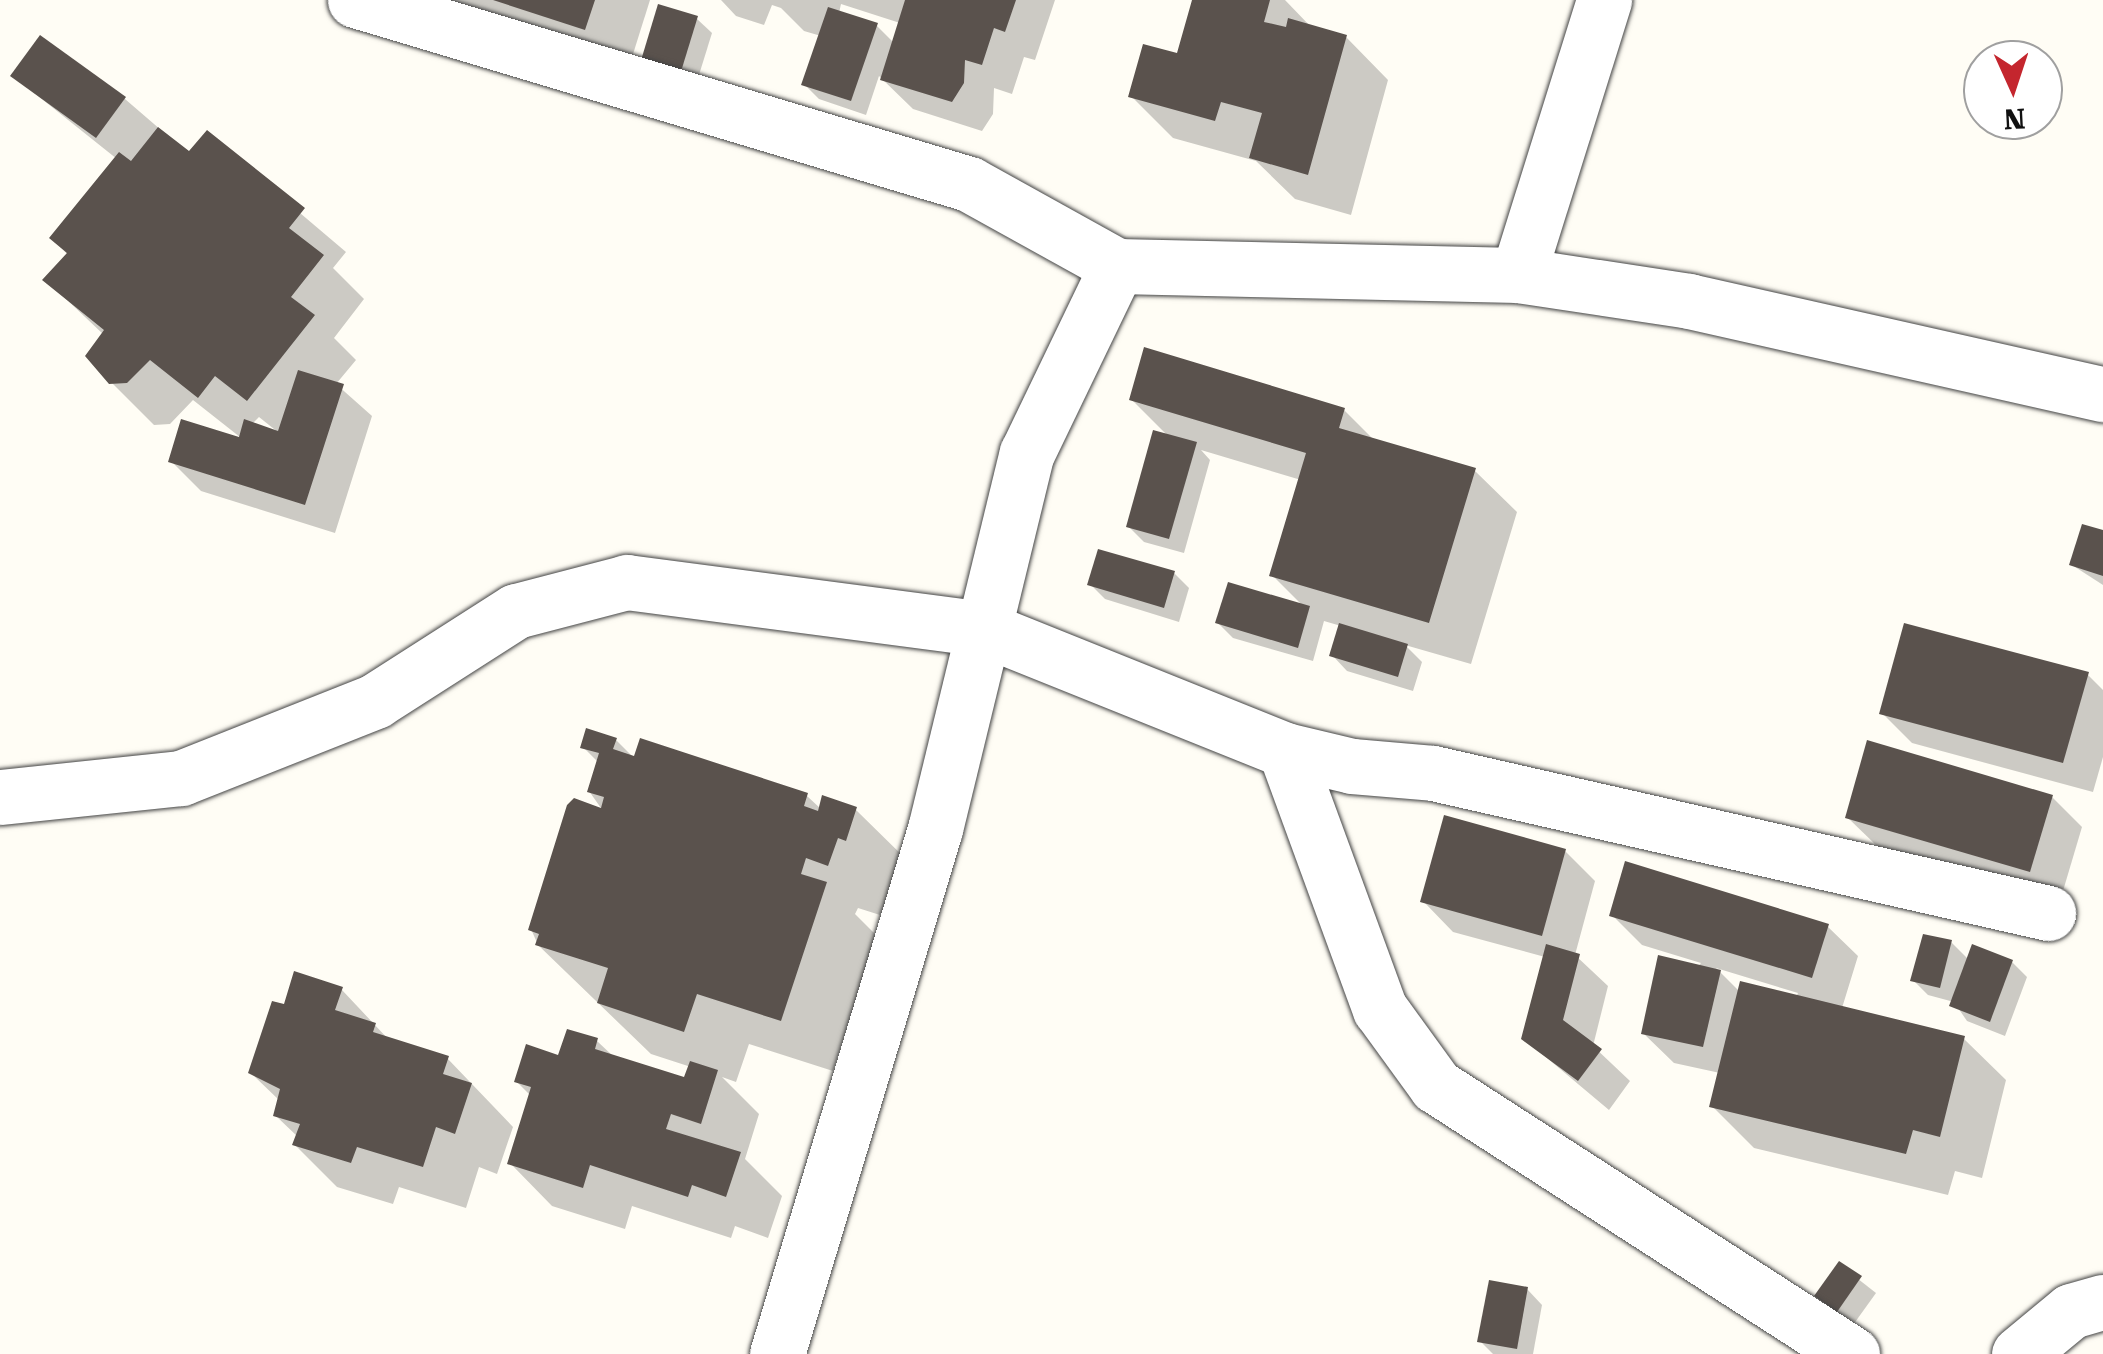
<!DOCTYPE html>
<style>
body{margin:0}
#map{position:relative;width:2103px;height:1354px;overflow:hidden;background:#fffdf5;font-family:"Roboto Serif",serif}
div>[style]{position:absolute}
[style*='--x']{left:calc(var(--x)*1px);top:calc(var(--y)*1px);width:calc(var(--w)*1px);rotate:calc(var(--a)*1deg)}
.shadow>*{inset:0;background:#0003}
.building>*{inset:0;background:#5a524d}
.roads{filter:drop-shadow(0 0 2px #444) drop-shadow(0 0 2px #444)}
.street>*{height:55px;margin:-27.5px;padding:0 27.5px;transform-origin:27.5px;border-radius:27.5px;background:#fff}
span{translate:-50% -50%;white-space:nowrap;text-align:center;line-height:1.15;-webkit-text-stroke:10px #fff;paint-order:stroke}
.north{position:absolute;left:1963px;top:40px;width:100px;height:100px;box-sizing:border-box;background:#fff;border:2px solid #a0a0a0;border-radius:50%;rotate:177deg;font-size:28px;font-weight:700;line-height:40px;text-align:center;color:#111}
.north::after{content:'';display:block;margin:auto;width:35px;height:45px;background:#c4262e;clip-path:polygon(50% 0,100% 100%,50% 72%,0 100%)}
</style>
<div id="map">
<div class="shadow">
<div style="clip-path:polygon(401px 0,650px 0,628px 70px)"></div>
<div style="clip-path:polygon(evenodd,721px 0,1055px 0,1035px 60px,1024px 57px,1012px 94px,994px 88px,993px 114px,982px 131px,913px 109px,879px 76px,866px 115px,819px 99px,804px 84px,821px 36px,804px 31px,781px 8px,772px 5px,764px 25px,736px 16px,721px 0,841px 4px,900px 23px,894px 43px,876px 25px,839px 13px,841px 4px)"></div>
<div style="clip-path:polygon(1195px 0,1285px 0,1312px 28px,1346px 37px,1388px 80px,1351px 215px,1295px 199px,1256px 161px,1173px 138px,1131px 96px,1179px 56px)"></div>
<div style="clip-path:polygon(696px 18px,712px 33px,694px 91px,657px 81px)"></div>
<div style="clip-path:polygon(evenodd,13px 76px,125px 99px,190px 155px,207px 134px,346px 252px,333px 268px,364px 299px,334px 338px,356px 360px,336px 384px,372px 416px,335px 533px,201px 491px,171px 461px,245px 441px,193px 400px,170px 424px,154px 425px,111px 382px,104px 335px,46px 280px,68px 255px,52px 238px,117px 159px,13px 76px,259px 417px,279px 433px,252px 424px,259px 417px)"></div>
<div style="clip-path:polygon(1132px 400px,1344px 410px,1375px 441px,1474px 470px,1517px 512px,1471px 664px,1405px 645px,1422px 662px,1413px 691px,1347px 671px,1332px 655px,1341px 626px,1324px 621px,1313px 661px,1233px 638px,1218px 623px,1304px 607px,1272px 575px,1301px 480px,1201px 450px,1210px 460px,1184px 553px,1144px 542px,1128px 526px,1169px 437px)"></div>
<div style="clip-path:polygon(2103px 533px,2103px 585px,2072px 565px)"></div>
<div style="clip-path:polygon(1174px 573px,1189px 588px,1179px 622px,1105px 599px,1090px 584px)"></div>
<div style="clip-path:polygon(2087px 674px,2103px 690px,2103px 757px,2093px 792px,1912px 743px,1882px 713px)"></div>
<div style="clip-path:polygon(616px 740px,636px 760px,807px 796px,821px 809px,856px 810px,908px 861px,880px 915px,858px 908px,855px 914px,877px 936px,833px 1071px,749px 1044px,736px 1082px,722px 1077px,759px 1114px,745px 1159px,782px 1196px,768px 1238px,735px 1226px,731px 1238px,632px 1206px,625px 1229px,552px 1206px,510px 1163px,531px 1096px,516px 1081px,597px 1041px,614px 1057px,686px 1080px,691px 1067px,651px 1054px,538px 945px,531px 929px,603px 811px,589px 791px,598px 762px,583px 747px)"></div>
<div style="clip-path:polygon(2052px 797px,2082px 827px,2060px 901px,1878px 847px,1847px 817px)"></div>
<div style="clip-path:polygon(1565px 851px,1595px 881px,1575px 955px,1608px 986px,1593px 1046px,1630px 1081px,1609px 1110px,1523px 1038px,1545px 957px,1453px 932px,1423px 901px)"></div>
<div style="clip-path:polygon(evenodd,1612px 915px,1827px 926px,1858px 956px,1842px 1008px,1963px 1038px,2006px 1080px,1982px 1178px,1955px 1171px,1948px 1195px,1754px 1148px,1712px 1106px,1720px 1073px,1674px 1063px,1643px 1033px,1701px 963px,1642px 945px,1612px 915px,1716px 968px,1798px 993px,1796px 997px,1740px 992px,1716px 968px)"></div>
<div style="clip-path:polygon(1951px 942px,1969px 960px,2012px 962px,2027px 977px,2005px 1036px,1967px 1021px,1954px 1002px,1928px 995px,1913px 980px)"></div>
<div style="clip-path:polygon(342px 990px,389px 1040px,447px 1058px,513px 1127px,497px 1174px,479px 1167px,466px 1208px,399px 1187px,393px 1204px,337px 1187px,295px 1145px,298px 1137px,276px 1116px,280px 1101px,251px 1073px,285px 1007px)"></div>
<div style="clip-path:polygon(1839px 1264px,1876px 1293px,1853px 1325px,1817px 1296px)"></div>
<div style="clip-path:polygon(1527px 1289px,1542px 1305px,1533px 1354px,1493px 1354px,1480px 1341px)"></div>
</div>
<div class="building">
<div style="clip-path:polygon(493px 0,595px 0,585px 30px)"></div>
<div style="clip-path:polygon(905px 0,1016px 0,1005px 32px,994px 28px,982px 65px,965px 60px,964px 83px,952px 102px,880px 80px)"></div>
<div style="clip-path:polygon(1192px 0,1270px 0,1264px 22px,1286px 27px,1288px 18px,1347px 35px,1308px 175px,1249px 158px,1262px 113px,1221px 102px,1215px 121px,1128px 97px,1143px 44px,1177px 53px)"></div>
<div style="clip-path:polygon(658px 4px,698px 16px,679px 78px,639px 67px)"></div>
<div style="clip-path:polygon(828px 7px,878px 23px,851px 101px,801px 85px)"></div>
<div style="clip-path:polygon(40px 35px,126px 97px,96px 138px,10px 76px)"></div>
<div style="clip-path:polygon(158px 127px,189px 151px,207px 130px,305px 208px,289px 228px,324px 255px,291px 297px,315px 315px,247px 401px,215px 376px,198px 398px,150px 360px,127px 383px,109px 384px,85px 356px,104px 330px,42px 280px,67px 253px,49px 238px,119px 152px,131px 161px)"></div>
<div style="clip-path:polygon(1144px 347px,1345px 408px,1339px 428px,1476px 468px,1429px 623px,1269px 576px,1306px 453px,1129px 400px)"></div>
<div style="clip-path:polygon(298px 370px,344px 384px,305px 505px,168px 462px,181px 419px,239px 437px,244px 419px,278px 431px)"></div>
<div style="clip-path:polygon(1153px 430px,1197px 442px,1169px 539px,1126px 527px)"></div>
<div style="clip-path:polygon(2082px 524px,2103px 530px,2103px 576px,2069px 565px)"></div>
<div style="clip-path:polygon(1098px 549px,1175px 571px,1164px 608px,1087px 585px)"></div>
<div style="clip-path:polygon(1228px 582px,1310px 606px,1298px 648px,1215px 623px)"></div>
<div style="clip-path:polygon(1339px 623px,1408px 644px,1398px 677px,1329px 656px)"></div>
<div style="clip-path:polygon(1904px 623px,2089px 672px,2063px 763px,1879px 714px)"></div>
<div style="clip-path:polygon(586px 728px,617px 738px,613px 749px,634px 756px,640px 738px,808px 793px,804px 806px,818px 811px,822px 795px,857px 807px,846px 841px,838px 838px,828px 866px,806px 858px,801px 874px,827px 882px,781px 1021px,697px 994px,684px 1032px,597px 1003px,608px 968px,535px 945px,539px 934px,528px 930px,567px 805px,574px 798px,601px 808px,604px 797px,587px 792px,599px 753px,580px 748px)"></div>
<div style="clip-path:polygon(1867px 740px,2053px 795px,2030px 872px,1845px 818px)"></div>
<div style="clip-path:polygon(1444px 815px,1566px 849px,1542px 936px,1420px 902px)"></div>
<div style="clip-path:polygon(1625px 861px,1829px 924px,1812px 978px,1609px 916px)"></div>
<div style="clip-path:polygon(1923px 934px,1952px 940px,1940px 988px,1910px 981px)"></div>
<div style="clip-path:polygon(1546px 944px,1580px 954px,1563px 1020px,1602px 1049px,1578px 1081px,1521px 1039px)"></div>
<div style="clip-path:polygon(1972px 944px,2013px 960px,1990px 1022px,1949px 1006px)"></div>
<div style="clip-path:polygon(1658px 955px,1721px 970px,1703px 1047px,1641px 1034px)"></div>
<div style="clip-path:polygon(294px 971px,343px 987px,335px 1010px,376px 1023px,373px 1032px,449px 1056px,443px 1074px,472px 1083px,455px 1134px,436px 1127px,423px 1167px,357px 1147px,351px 1163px,292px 1145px,300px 1124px,273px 1116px,280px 1089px,248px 1073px,272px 1001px,284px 1004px)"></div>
<div style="clip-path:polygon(1740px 981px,1965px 1036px,1940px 1137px,1913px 1130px,1906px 1154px,1709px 1107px)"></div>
<div style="clip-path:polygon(567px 1029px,598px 1038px,595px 1049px,684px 1077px,690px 1061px,718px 1070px,701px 1124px,671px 1114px,666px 1129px,741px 1152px,726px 1197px,692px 1185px,688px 1197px,590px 1165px,583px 1188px,507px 1164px,531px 1087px,514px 1082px,526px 1044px,558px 1055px)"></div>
<div style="clip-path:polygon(1839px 1261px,1862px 1276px,1837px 1312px,1814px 1296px)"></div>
<div style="clip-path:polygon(1489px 1280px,1528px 1287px,1517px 1349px,1477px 1342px)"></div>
</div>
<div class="roads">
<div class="street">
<div style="--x:355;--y:0;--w:641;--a:16.68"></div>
<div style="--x:969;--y:184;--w:169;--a:29"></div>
<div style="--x:1117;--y:266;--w:401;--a:1.3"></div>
<div style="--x:1518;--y:275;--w:173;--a:8.6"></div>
<div style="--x:1689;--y:301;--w:424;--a:12.7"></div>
<div style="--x:1518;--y:275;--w:288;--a:-72.6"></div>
<div style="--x:1285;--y:750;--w:276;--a:69.9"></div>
<div style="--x:1380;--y:1009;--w:95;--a:54"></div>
<div style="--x:1436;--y:1086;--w:495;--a:32.8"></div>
<div style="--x:0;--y:797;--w:182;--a:-6"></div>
<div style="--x:181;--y:778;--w:209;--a:-21.6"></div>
<div style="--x:375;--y:701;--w:167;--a:-32.6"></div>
<div style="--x:516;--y:611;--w:115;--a:-14.6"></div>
<div style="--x:627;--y:582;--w:360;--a:7.5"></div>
<div style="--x:984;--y:629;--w:324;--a:21.9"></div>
<div style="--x:1285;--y:750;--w:69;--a:13.4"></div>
<div style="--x:1352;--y:766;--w:81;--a:4.9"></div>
<div style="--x:1433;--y:773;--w:631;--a:12.82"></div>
<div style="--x:777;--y:1354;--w:548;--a:-73.25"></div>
<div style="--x:935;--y:829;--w:387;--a:-76.3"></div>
<div style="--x:1027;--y:453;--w:208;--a:-64.3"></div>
<div style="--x:2019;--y:1354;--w:67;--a:-39.6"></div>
<div style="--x:2071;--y:1311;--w:33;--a:-16"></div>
</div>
</div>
<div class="north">N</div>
</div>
